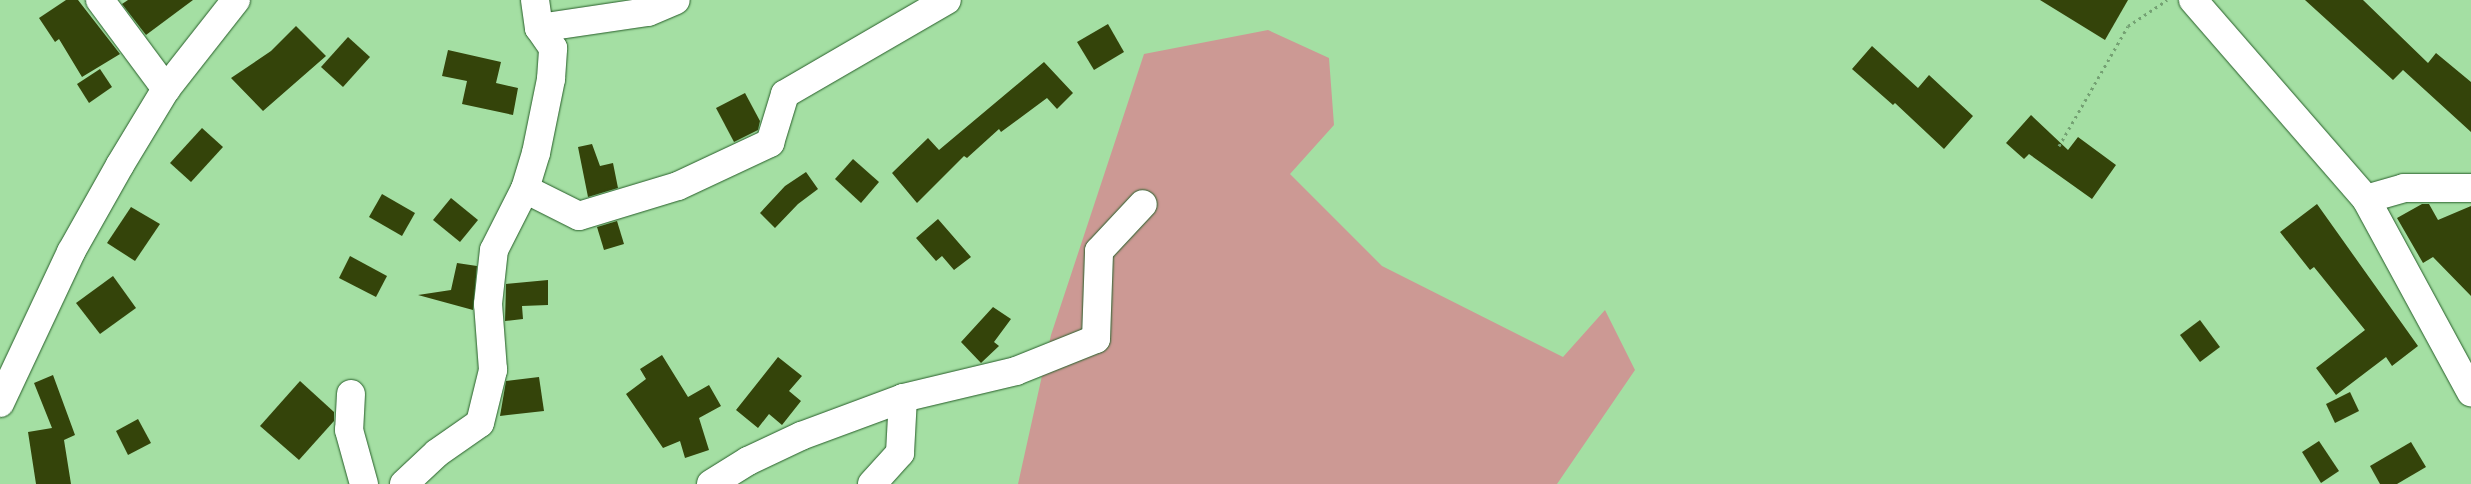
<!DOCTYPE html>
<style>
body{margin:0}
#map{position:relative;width:2471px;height:484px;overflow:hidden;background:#a4dfa3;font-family:"Exo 2",sans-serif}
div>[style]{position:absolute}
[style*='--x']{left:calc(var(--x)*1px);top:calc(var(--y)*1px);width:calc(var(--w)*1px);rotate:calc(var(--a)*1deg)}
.green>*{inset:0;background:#cc9994}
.building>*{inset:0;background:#34440a}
.path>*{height:3px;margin-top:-1.5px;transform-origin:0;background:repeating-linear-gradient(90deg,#74a173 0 2.5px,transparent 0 6.5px)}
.roads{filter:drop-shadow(0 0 1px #275e29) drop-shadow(0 0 1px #275e29)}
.minor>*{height:28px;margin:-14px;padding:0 14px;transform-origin:14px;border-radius:14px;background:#fff}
span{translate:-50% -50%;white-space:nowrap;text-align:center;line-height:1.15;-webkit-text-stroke:5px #a4dfa3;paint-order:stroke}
</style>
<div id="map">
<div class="green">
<div style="clip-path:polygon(1268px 30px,1329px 58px,1334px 125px,1290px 174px,1382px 266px,1563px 357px,1605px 310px,1635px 370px,1557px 484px,1018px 484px,1051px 335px,1144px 54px)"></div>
</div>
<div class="building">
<div style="clip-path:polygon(66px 0,78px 0,120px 54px,82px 77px,59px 39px,55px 42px,39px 18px)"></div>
<div style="clip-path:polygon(128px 0,193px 0,146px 35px,122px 4px)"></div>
<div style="clip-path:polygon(2040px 0,2128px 0,2105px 40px)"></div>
<div style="clip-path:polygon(2305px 0,2363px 0,2428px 63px,2436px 53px,2471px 82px,2471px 132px,2403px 70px,2393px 80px)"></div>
<div style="clip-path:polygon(1108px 24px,1124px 52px,1094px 70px,1077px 42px)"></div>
<div style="clip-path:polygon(296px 26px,326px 56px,263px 111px,231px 78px,271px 51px)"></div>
<div style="clip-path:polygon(348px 37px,370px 57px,343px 87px,321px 67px)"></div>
<div style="clip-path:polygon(1872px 46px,1918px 88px,1929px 75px,1973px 116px,1944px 149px,1895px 103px,1893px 105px,1852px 69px)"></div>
<div style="clip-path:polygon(448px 50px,501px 62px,496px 83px,518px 88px,513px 115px,462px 104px,467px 81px,442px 76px)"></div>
<div style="clip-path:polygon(1044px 62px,1073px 93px,1057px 109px,1047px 98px,1001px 132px,999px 129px,967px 158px,964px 156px,917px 203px,892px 173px,928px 138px,939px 150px)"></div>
<div style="clip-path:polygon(100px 69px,112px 87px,89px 103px,77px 84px)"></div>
<div style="clip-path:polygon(745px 93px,760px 121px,758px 130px,734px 142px,716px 108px)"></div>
<div style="clip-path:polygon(2031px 115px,2068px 150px,2078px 137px,2116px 165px,2092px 199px,2029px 154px,2024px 159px,2006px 143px)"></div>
<div style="clip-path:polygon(202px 128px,223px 147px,191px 182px,170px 163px)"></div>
<div style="clip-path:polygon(592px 144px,600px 166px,613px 163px,618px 188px,588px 197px,578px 147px)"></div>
<div style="clip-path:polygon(853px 159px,879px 182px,861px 203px,835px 179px)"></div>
<div style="clip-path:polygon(806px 172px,818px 189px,798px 204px,775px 228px,760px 213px,785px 186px)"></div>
<div style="clip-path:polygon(382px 194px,415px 213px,402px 236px,369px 217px)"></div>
<div style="clip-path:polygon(451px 198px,478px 220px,460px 242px,433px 220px)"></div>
<div style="clip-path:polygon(2317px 204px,2418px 346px,2392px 366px,2386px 357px,2336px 395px,2316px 368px,2365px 330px,2314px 267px,2310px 270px,2280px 232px)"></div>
<div style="clip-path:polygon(2422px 204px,2429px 204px,2438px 220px,2471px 206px,2471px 296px,2433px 257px,2423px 263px,2397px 218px)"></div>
<div style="clip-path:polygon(131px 207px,160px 224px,135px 261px,107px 243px)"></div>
<div style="clip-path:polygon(938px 219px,971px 257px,954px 270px,942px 256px,936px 261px,916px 238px)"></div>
<div style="clip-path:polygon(617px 221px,624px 244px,604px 250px,597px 227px)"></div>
<div style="clip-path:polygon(350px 256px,387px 276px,376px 297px,339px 278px)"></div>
<div style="clip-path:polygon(457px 263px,477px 266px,473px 310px,418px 295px,451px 290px)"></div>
<div style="clip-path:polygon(113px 276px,136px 308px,100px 334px,76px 303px)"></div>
<div style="clip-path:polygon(548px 280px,548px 305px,522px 306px,523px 319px,505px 321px,506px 284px)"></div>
<div style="clip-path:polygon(993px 307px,1011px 319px,994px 342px,999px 346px,981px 363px,961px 342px)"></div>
<div style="clip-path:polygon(2200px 320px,2220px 347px,2200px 362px,2180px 335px)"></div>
<div style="clip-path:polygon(662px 355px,688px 397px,709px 385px,721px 406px,699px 418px,709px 450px,685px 458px,680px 441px,663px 448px,626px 394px,646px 379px,640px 369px)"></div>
<div style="clip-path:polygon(778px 357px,802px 376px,789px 391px,801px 401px,782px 425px,769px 414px,758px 428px,736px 410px)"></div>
<div style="clip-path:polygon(53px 375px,75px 435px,64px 440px,71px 484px,36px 484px,28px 432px,52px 428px,34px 383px)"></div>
<div style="clip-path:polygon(539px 377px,544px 411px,500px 416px,506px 381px)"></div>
<div style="clip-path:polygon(300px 381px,334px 412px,334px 421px,299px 460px,260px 426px)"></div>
<div style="clip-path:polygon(2350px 392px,2359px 411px,2335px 423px,2326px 404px)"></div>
<div style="clip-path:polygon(138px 419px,151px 443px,128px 455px,116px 431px)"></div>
<div style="clip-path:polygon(2319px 441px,2339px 471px,2321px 483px,2302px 452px)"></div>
<div style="clip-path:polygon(2411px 442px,2426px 467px,2397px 484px,2380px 484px,2370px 466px)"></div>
</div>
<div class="path">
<div style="--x:2059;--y:146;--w:138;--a:-60.1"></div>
<div style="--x:2128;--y:26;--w:47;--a:-33.7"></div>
</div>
<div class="roads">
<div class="minor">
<div style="--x:100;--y:0;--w:111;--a:53.4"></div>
<div style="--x:535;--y:0;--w:28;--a:82"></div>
<div style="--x:539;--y:28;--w:110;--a:-8.4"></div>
<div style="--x:648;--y:12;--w:30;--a:-23"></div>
<div style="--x:2193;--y:0;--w:264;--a:49"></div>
<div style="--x:2366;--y:199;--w:220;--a:61.5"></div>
<div style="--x:525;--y:189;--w:60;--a:26.6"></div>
<div style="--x:579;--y:216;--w:103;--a:-16.9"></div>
<div style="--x:678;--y:186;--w:102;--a:-25.1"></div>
<div style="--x:770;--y:143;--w:51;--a:-73"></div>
<div style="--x:785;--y:94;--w:187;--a:-30.1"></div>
<div style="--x:2366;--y:199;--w:40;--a:-16"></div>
<div style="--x:2404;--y:188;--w:67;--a:0"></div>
<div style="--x:351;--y:394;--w:36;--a:93"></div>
<div style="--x:349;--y:430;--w:56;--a:74.5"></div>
<div style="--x:0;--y:403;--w:167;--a:-64.8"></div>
<div style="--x:71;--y:252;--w:100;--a:-60.6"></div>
<div style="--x:120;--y:165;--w:89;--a:-58.8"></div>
<div style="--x:166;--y:89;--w:113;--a:-51.8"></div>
<div style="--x:404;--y:484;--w:45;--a:-43.2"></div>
<div style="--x:437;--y:453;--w:52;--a:-34.9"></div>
<div style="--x:480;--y:423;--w:55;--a:-76.2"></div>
<div style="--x:493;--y:370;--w:66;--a:-94.3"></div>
<div style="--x:488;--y:304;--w:54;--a:-83.7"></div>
<div style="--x:494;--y:250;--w:68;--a:-63.1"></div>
<div style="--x:525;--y:189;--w:38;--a:-73"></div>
<div style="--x:536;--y:153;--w:76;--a:-78.5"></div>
<div style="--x:551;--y:79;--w:31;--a:-86"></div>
<div style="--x:553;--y:48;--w:24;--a:-125"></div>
<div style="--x:711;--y:484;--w:44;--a:-31.9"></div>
<div style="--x:748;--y:461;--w:59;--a:-25.3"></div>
<div style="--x:801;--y:436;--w:109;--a:-20.4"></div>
<div style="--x:903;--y:398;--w:116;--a:-13.4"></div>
<div style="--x:1016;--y:371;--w:86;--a:-21.8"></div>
<div style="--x:1096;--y:339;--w:88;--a:-88"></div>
<div style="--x:1099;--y:251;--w:64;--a:-46.9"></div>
<div style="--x:872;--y:484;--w:42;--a:-47.9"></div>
<div style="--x:900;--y:453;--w:55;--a:-86.9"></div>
</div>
</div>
</div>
